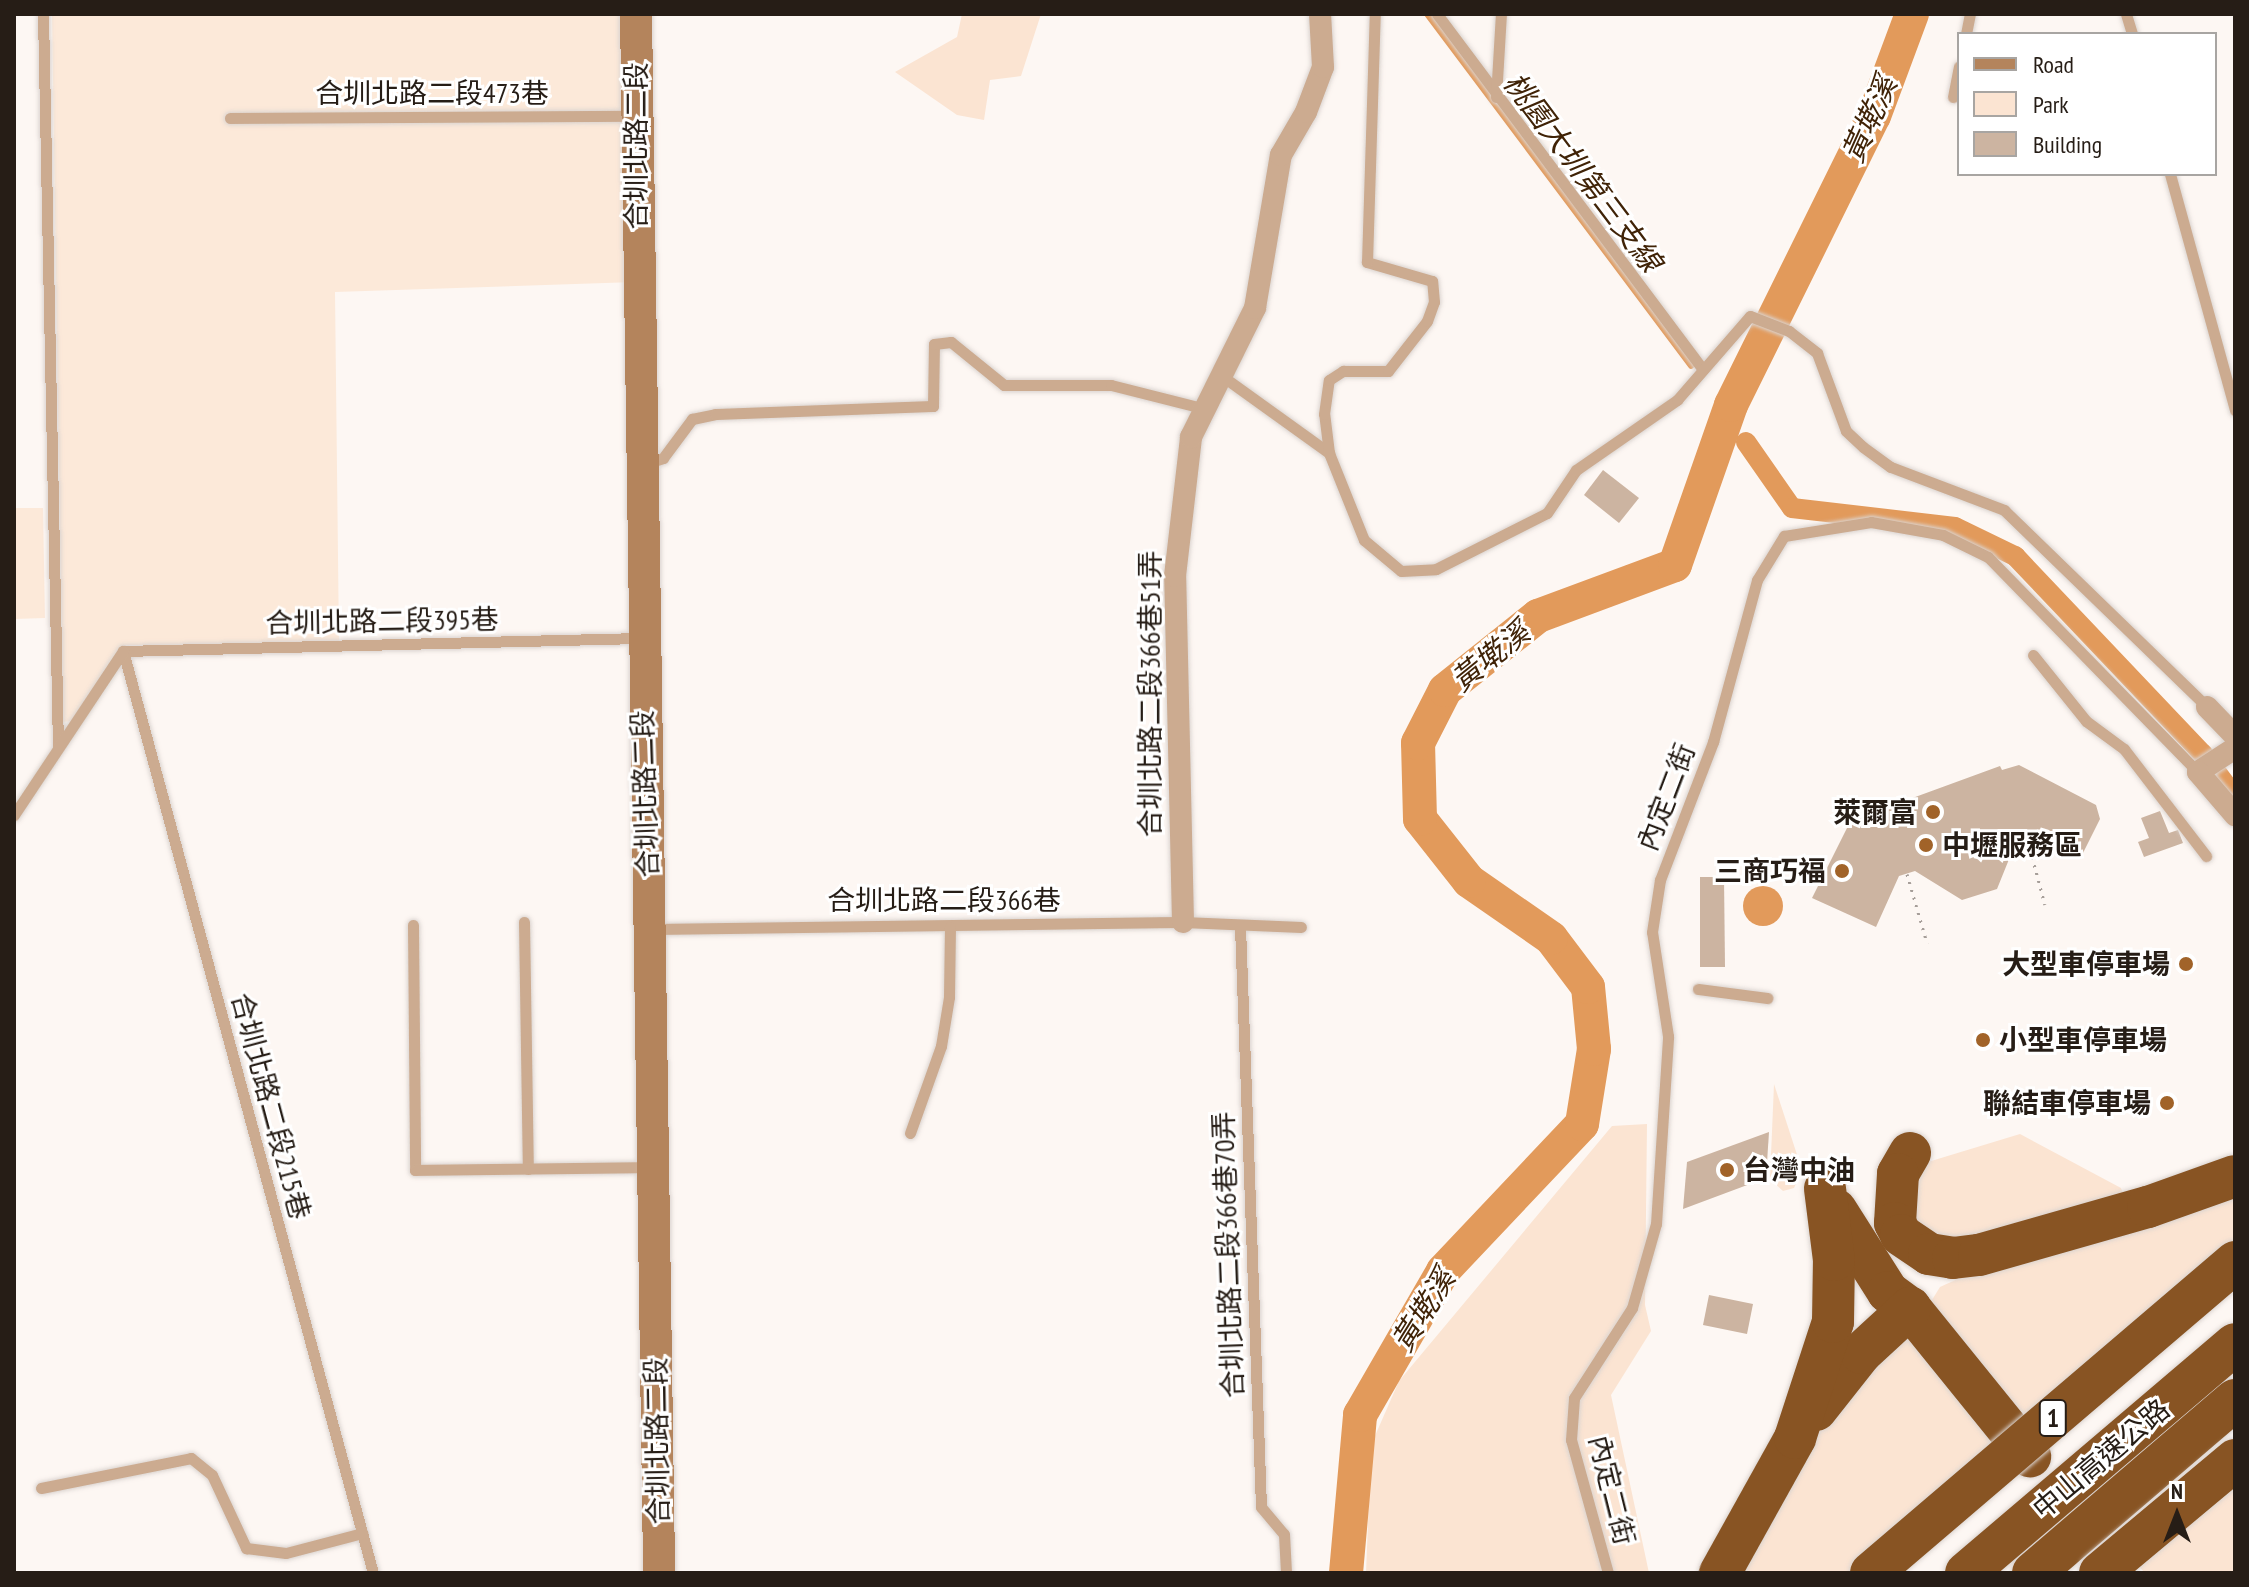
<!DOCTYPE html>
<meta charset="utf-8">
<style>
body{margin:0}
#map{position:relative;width:2249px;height:1587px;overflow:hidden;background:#fdf7f3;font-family:"PT Sans Narrow","Noto Sans TC",sans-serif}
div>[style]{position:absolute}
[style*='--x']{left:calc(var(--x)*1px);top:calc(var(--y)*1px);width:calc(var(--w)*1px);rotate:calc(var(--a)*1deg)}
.built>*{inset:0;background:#fce9d9}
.green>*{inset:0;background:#fbe4d2}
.water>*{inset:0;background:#e29a5b}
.round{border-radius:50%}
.stream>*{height:6px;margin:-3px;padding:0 3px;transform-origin:3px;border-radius:3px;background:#e29a5b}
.canal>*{height:20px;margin:-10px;padding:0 10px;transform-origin:10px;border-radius:10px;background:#e29a5b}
.river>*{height:34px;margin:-17px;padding:0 17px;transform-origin:17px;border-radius:17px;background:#e29a5b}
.building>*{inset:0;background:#ccb4a1}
.path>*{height:3px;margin-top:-1.5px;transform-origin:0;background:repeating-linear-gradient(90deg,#a69e99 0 2px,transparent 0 8px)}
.roads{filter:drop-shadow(0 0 2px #dbd4d0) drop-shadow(0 0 2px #dbd4d0)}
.lane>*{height:11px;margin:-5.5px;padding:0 5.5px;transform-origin:5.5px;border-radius:5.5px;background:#ccab90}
.street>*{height:22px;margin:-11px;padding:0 11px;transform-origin:11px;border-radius:11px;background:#ccab90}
.secondary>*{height:32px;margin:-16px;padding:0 16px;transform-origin:16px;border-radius:16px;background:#b4845c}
.highway>*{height:42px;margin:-21px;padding:0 21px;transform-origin:21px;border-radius:21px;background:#885423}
.bridges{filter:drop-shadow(0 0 2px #dbd4d0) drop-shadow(0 0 2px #dbd4d0)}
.highway-bridge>*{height:42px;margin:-21px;padding:0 21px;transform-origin:21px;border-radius:21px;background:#885423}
.dots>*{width:22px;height:22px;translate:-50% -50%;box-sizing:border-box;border:4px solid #fff;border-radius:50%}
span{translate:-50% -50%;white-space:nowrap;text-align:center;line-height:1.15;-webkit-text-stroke:6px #fff;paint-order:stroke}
.shield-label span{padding:2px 6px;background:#fff;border:2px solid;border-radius:6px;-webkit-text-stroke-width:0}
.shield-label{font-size:26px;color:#261d16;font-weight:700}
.street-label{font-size:28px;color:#261d16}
.poi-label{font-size:28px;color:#261d16;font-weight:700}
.right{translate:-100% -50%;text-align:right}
.left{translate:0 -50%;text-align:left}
.water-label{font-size:30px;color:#402307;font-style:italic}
.frame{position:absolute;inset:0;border:16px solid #261d16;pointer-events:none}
.legend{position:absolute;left:1957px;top:32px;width:260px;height:144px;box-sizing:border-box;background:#fff;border:2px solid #a8a5a2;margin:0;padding:10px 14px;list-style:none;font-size:24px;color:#261d16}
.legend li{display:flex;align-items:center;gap:16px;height:40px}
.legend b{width:40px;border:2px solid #a8a5a2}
.north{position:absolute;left:2137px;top:1475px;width:80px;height:80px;-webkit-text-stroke:6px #fff;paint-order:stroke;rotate:0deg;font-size:22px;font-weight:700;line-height:32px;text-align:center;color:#261d16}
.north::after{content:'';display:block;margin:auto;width:28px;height:36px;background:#261d16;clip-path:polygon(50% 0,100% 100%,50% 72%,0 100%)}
</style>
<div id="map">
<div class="built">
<div style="clip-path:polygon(52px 14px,626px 14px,635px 282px,335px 292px,339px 644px,123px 645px,71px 721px,63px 722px)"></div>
<div style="clip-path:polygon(14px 508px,43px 508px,45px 618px,14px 619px)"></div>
</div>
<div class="green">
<div style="clip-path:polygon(962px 14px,1041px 14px,1021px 76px,990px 80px,984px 120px,957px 115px,895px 72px,957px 37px)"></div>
<div style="clip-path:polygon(1774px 1084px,1802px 1170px,1794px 1188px,1783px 1191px,1770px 1179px)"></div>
<div style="clip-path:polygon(1647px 1124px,1645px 1305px,1651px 1331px,1611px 1395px,1649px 1573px,1366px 1573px,1371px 1445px,1399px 1381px,1612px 1126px)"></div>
<div style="clip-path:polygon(2020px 1134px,2121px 1188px,2124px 1197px,1946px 1246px,1910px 1227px,1918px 1165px)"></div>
<div style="clip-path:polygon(2235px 1185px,2235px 1288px,2040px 1449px,1927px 1308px,1940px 1287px,1999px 1260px)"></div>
<div style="clip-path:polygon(1909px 1333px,2019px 1466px,1901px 1573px,1734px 1573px,1848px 1381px)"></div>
<div style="clip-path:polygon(2235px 1469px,2235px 1573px,2145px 1573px,2131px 1558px)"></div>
</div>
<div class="water">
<div class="round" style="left:1743px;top:886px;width:40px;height:40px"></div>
</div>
<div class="stream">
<div style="--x:1427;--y:14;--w:440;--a:53.1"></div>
</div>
<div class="canal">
<div style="--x:1746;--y:442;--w:80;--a:55.1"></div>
<div style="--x:1792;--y:508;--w:164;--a:6.6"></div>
<div style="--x:1955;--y:527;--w:67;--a:25.8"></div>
<div style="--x:2015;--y:556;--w:273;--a:46.5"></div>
<div style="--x:2203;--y:754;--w:54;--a:53.3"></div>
</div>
<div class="river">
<div style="--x:1346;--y:1573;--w:159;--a:-84.9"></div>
<div style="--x:1360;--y:1415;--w:166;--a:-60"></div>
<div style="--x:1443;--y:1271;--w:202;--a:-46.6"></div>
<div style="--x:1582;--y:1124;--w:76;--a:-80.9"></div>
<div style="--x:1594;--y:1049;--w:62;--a:-95.5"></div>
<div style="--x:1588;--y:987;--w:61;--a:-127.1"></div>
<div style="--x:1551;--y:938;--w:100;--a:-145.2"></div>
<div style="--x:1469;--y:881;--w:79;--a:-128.3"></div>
<div style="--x:1420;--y:819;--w:76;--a:-91.5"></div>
<div style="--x:1418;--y:743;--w:59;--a:-63"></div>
<div style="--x:1445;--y:690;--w:119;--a:-38.5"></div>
<div style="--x:1538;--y:616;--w:146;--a:-20.4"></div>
<div style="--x:1675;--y:565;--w:170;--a:-70.7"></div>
<div style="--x:1731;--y:405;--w:322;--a:-63.7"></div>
<div style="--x:1874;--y:116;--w:109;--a:-69.6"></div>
</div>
<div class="building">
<div style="clip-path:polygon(1603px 470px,1639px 498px,1619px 523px,1584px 495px)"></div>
<div style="clip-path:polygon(2019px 765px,2096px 805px,2100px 819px,2083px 853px,2037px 830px,2018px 837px,1997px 889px,1962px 900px,1915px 871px,1899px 876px,1876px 927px,1812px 898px,1856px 810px,1866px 815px,2000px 766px,2002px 770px)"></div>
<div style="clip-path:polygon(2160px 811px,2169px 833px,2178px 830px,2183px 843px,2144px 857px,2138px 842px,2149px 838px,2141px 818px)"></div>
<div style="clip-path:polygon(1700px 877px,1724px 877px,1725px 967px,1700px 967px)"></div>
<div style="clip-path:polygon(1769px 1132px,1766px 1178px,1683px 1209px,1687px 1162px)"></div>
<div style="clip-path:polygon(1709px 1295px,1753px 1304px,1747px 1334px,1703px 1325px)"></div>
</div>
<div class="path">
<div style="--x:2026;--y:834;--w:73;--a:75"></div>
<div style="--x:1907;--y:874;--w:72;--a:73.8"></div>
</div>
<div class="roads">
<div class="lane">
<div style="--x:43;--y:14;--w:733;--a:88.83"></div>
<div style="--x:1437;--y:14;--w:444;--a:53.2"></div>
<div style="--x:2126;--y:14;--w:21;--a:73"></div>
<div style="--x:1966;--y:34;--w:20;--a:-79"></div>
<div style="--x:1496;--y:97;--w:83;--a:-86.6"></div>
<div style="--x:1953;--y:97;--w:31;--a:-79"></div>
<div style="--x:230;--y:118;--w:403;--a:-0.3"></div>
<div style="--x:2170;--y:174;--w:245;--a:74.6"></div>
<div style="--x:1222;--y:376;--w:132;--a:35.7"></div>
<div style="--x:1329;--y:453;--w:94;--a:68.1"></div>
<div style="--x:1364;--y:540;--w:48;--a:40"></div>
<div style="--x:1401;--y:571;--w:35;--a:-3"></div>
<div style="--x:1436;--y:569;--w:124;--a:-26.8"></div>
<div style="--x:1547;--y:513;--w:52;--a:-56"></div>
<div style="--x:1576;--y:470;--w:123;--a:-34.7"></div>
<div style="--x:1677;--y:400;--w:111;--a:-49"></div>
<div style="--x:1750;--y:316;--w:42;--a:21"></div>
<div style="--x:1789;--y:331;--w:36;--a:38"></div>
<div style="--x:1817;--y:353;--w:83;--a:69.6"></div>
<div style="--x:1846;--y:431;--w:23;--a:43"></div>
<div style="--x:1863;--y:447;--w:34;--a:36"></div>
<div style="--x:1891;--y:467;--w:121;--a:20.8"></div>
<div style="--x:2004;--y:510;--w:283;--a:44.1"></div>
<div style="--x:1329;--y:453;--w:39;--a:-97"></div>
<div style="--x:1324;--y:414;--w:34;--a:-82"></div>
<div style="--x:1329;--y:380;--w:17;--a:-33"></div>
<div style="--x:1343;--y:371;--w:45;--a:0"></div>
<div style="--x:1388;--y:371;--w:63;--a:-52"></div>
<div style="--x:1427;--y:321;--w:20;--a:-70"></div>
<div style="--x:1434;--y:302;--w:21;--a:-95"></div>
<div style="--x:1432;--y:281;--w:68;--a:-163.7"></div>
<div style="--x:1367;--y:262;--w:248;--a:-88.2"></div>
<div style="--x:645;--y:464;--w:19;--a:-18"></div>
<div style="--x:663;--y:458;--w:49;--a:-53.4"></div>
<div style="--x:692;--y:419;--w:24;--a:-12"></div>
<div style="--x:715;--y:414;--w:218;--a:-2.1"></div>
<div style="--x:933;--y:406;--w:62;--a:-89.1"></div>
<div style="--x:934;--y:344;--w:17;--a:-7"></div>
<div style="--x:951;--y:342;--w:68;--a:39.1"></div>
<div style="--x:1004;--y:385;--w:107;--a:0"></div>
<div style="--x:1111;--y:385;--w:98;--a:14.2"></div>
<div style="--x:123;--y:651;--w:955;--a:74.83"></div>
<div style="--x:123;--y:651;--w:518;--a:-1.44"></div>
<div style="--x:2033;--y:655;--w:85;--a:51.2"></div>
<div style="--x:2086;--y:721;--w:47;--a:36.4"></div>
<div style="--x:2124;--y:749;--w:135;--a:52.5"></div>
<div style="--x:14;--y:815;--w:197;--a:-56.4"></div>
<div style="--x:524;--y:922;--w:247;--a:89.1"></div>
<div style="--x:413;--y:925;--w:245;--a:89.5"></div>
<div style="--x:415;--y:1170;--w:237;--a:-0.7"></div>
<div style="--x:1240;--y:926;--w:581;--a:87.93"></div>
<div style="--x:1261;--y:1507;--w:35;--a:50"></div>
<div style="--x:1284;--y:1534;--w:39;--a:87"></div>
<div style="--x:653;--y:929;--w:530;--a:-0.76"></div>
<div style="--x:1183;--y:922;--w:118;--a:2.4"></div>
<div style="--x:1698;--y:989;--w:70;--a:7.4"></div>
<div style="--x:910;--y:1133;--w:92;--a:-70.4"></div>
<div style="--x:941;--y:1046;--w:50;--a:-80.7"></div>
<div style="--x:949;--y:997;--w:70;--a:-89.2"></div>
<div style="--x:41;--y:1488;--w:153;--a:-11.3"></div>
<div style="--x:191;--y:1458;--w:27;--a:39"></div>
<div style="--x:212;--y:1475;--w:81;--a:65"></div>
<div style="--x:246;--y:1548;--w:40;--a:7.1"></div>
<div style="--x:286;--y:1553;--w:79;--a:-14.7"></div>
<div style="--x:1608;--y:1573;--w:138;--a:-105.5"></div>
<div style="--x:1571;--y:1440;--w:42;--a:-85.9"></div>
<div style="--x:1574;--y:1398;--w:107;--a:-57.2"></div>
<div style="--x:1632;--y:1308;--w:87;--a:-74.1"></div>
<div style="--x:1656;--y:1224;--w:188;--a:-86.3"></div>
<div style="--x:1668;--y:1036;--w:105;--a:-98.7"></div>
<div style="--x:1652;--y:932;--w:53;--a:-81.3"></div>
<div style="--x:1660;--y:880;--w:148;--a:-69"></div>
<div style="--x:1713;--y:742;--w:168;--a:-74.8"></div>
<div style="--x:1757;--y:580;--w:52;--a:-58.5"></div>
<div style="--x:1784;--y:536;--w:88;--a:-9.1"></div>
<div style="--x:1871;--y:522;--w:73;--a:10.2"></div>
<div style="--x:1943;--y:535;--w:50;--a:26.1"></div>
<div style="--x:1988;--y:557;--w:301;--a:45.7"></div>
</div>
<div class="street">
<div style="--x:2207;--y:707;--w:40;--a:46"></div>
<div style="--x:2235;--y:748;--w:44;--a:147"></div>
<div style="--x:2198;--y:772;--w:57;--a:49.3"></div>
<div style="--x:1183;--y:922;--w:346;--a:-91.3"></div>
<div style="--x:1175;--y:576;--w:140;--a:-83.4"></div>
<div style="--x:1191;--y:437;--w:144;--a:-63.6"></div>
<div style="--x:1255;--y:308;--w:155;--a:-80.4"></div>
<div style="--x:1281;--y:155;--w:50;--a:-59.8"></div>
<div style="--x:1306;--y:112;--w:48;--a:-69.3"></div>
<div style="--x:1323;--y:67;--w:53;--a:-93.2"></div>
</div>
<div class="secondary">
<div style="--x:636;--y:14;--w:1559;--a:89.15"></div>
</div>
<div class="highway">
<div style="--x:1910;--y:1153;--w:24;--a:120"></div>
<div style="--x:1898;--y:1174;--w:49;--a:93.5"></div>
<div style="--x:1895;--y:1223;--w:13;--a:63"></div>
<div style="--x:1901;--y:1235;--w:34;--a:34"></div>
<div style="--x:1929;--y:1254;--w:24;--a:9"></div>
<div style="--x:1953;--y:1258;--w:26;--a:-7"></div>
<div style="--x:1979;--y:1255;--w:176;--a:-15.9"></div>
<div style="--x:2148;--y:1207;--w:92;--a:-19.6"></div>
<div style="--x:1836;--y:1210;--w:97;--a:57.6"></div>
<div style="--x:1888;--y:1292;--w:27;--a:36"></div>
<div style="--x:1910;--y:1308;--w:191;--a:51"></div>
<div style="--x:1816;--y:1410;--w:73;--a:-51.7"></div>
<div style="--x:1861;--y:1353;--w:67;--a:-42.6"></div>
<div style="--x:1720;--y:1573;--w:154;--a:-60.9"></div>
<div style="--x:1795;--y:1438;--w:122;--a:-71.9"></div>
<div style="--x:1833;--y:1322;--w:62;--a:-89.1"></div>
<div style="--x:1834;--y:1260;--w:72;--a:-97.2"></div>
<div style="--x:1966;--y:1573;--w:353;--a:-40.4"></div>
<div style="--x:2033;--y:1573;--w:266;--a:-40.6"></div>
</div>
</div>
<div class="bridges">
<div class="highway-bridge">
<div style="--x:1871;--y:1573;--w:479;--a:-40.5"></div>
<div style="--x:2100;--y:1573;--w:176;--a:-39.9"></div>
</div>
</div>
<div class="dots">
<div style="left:1933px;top:812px;background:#a16329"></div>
<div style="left:1926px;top:845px;background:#a16329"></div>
<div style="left:1842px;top:871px;background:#a16329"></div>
<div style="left:2186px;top:964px;background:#a16329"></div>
<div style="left:1983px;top:1040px;background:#a16329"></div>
<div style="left:2167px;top:1103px;background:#a16329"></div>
<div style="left:1727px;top:1170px;background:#a16329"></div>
</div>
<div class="shield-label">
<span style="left:2053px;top:1418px">1</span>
</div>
<div class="street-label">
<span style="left:432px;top:93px">合圳北路二段473巷</span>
<span style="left:636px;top:146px;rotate:-90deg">合圳北路二段</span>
<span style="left:382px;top:621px;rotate:-1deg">合圳北路二段395巷</span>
<span style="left:1150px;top:694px;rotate:-90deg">合圳北路二段366巷51弄</span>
<span style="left:645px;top:794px;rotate:-92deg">合圳北路二段</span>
<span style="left:1666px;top:797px;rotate:-69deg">內定二街</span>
<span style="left:944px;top:900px">合圳北路二段366巷</span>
<span style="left:271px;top:1106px;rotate:75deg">合圳北路二段215巷</span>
<span style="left:1228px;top:1255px;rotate:-92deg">合圳北路二段366巷70弄</span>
<span style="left:657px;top:1441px;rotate:-91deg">合圳北路二段</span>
<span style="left:2101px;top:1459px;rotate:-40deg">中山高速公路</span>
<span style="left:1612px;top:1490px;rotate:76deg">內定二街</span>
</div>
<div class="poi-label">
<span class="right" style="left:1917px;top:812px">萊爾富</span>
<span class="left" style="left:1942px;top:845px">中壢服務區</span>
<span class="right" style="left:1826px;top:871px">三商巧福</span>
<span class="right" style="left:2170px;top:964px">大型車停車場</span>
<span class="left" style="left:1999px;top:1040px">小型車停車場</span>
<span class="right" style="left:2151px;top:1103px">聯結車停車場</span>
<span class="left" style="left:1743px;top:1170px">台灣中油</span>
</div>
<div class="water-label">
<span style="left:1869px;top:119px;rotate:-66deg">黃墘溪</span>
<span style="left:1583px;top:172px;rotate:53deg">桃園大圳第三支線</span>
<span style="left:1490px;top:656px;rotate:-39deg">黃墘溪</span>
<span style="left:1423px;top:1310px;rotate:-58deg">黃墘溪</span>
</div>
<div class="frame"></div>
<ul class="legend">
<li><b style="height:10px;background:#b4845c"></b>Road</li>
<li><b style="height:22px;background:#fbe4d2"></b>Park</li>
<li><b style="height:22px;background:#ccb4a1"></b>Building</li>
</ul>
<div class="north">N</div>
</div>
